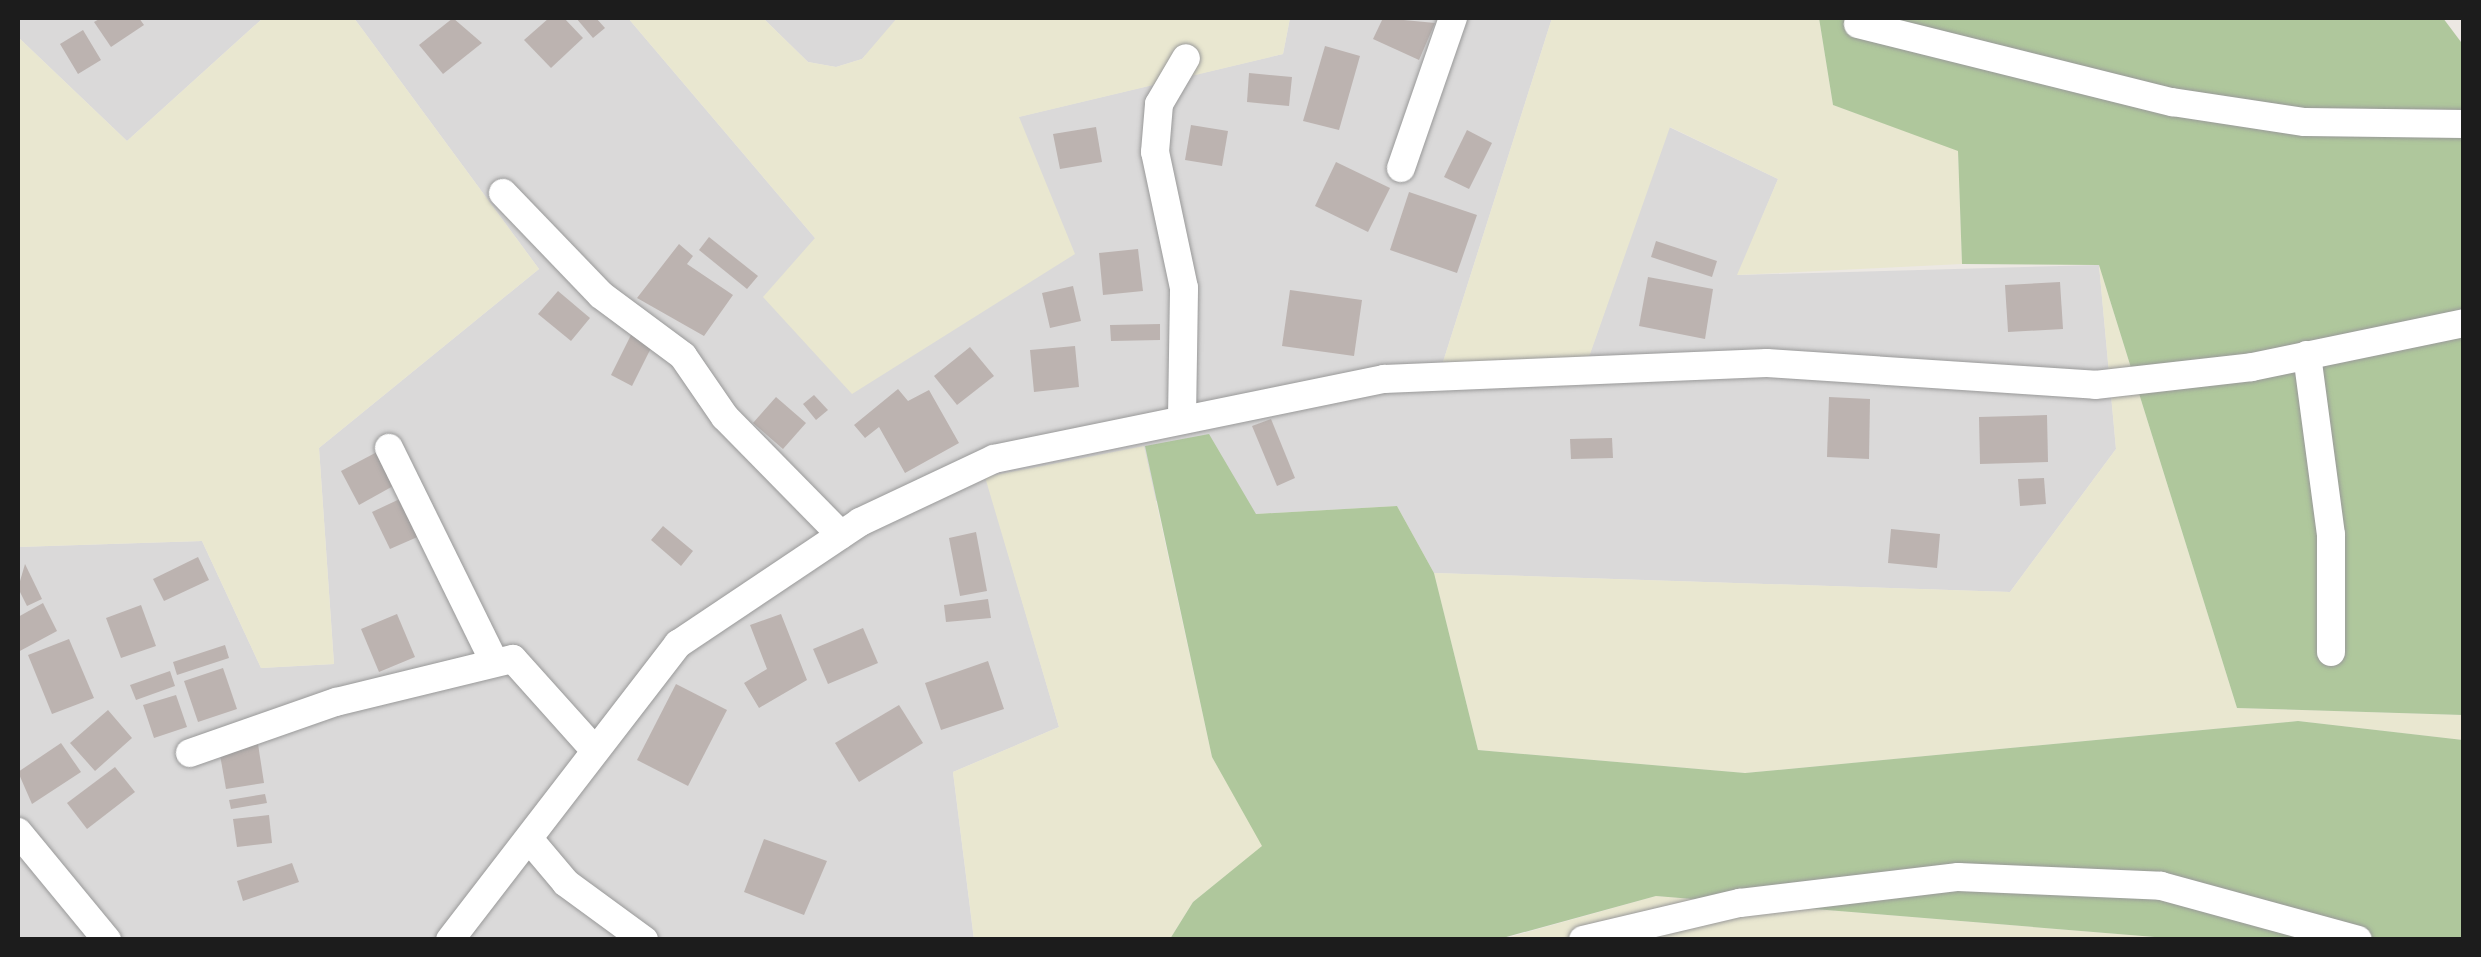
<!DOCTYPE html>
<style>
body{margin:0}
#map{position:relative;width:2481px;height:957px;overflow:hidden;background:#ece8e3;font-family:"Public Sans",sans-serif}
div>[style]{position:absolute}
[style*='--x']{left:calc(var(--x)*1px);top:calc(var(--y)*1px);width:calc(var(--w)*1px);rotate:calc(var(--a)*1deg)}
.residential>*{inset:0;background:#dad9d9}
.farmland>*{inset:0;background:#e9e7d0}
.forest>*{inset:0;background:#afc79c}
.building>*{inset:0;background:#bcb3b0}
.roads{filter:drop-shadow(0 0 2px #999) drop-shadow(0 0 2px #999)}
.street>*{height:28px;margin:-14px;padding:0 14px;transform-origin:14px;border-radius:14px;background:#fff}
span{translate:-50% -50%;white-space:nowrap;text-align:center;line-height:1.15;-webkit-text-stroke:8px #fff;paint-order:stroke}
.frame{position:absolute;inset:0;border:20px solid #1c1c1c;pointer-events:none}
</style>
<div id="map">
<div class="residential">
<div style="clip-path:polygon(18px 18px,263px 18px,127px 141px,18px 37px)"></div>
<div style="clip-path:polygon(354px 18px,628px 18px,815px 238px,1018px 117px,1283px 54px,1290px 18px,1552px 18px,1443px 362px,1588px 359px,1669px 127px,1778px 179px,1738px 275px,2099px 265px,2116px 449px,2010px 592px,1434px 573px,1397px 506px,1255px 514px,986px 478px,1059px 727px,953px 772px,974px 940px,18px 939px,18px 547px,202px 541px,261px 668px,334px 664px,319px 448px,539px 269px)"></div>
<div style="clip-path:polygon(763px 18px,897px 18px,898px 20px,862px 59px,836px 67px,808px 62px)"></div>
</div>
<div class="farmland">
<div style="clip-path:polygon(263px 18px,354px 18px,539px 269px,319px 448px,334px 664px,261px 668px,202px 541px,18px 547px,18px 37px,127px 141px)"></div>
<div style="clip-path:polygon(628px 18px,763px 18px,808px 62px,836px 67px,862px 59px,897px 18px,1290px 18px,1283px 54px,1019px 117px,1075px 254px,852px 394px,763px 297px,815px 238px)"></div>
<div style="clip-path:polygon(1552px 18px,1819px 18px,1833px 105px,1958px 150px,1962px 264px,1737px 275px,1778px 179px,1670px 127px,1588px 360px,1443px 362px)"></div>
<div style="clip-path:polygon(2099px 265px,2237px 708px,2463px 715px,2463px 740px,2298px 721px,1745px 773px,1478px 750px,1434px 573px,2010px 592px,2116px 449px)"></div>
<div style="clip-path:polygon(1144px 446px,1212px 757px,1263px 846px,1193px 902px,1170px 939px,974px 939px,953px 772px,1059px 727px,985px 477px)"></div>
<div style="clip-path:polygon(1656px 896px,2179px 939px,1499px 940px)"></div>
</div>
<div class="forest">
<div style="clip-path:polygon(1819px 18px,2443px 18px,2464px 46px,2463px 715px,2237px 708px,2099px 265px,1962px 264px,1958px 151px,1833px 105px)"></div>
<div style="clip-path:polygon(1209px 434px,1256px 514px,1397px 506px,1434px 573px,1478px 750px,1745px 773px,2298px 721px,2463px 740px,2463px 939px,2179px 939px,1656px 896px,1499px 939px,1170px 939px,1193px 902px,1262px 846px,1212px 757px,1145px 446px)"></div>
</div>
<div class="building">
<div style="clip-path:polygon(101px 18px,139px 18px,144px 25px,111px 47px,94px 22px)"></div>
<div style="clip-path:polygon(453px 18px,482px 43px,443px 74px,419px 45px)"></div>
<div style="clip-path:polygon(549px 18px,564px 18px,583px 38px,551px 68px,524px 40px)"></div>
<div style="clip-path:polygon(576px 18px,596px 18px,605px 28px,593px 38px)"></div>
<div style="clip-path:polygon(1383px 18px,1435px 23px,1419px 60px,1373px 39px)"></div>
<div style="clip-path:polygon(83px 30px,101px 60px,78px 74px,60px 44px)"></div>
<div style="clip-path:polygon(1325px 46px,1360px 56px,1339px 130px,1303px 121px)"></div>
<div style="clip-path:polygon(1249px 73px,1292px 77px,1289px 106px,1247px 102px)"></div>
<div style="clip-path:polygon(1191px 125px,1228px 131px,1222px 166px,1185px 160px)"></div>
<div style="clip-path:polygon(1096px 127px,1102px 162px,1060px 169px,1053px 134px)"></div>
<div style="clip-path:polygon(1467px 130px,1492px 143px,1469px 189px,1444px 177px)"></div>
<div style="clip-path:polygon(1336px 162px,1390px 188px,1368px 232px,1315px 206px)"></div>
<div style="clip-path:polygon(1409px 192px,1477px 215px,1457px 273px,1390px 250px)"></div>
<div style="clip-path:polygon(709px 237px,758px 276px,747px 289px,699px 250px)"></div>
<div style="clip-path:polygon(1656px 241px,1717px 261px,1712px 277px,1651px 257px)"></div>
<div style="clip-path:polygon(679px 244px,693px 256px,687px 264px,733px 295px,704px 336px,637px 298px)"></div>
<div style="clip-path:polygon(1138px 249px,1143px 291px,1103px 295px,1099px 253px)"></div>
<div style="clip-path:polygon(1648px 277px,1713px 289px,1705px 339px,1639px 326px)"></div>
<div style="clip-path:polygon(2060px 282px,2063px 329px,2008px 332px,2005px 285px)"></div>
<div style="clip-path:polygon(1073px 286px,1081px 321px,1050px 328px,1042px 293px)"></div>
<div style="clip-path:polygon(1290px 290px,1362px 300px,1354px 356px,1282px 346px)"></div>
<div style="clip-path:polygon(558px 291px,590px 318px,571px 341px,538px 314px)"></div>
<div style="clip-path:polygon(1160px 324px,1160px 340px,1111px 341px,1110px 325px)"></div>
<div style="clip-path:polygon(632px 333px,653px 344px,632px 386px,611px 375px)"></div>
<div style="clip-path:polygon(1075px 346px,1079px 387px,1034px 392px,1030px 350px)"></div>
<div style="clip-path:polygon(970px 347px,994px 376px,957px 405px,934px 376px)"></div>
<div style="clip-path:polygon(898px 389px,908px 401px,929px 390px,959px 443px,905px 473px,879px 427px,865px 438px,854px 425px)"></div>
<div style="clip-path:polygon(814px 395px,828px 410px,816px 420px,803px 404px)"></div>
<div style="clip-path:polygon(776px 397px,806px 423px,783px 449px,753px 423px)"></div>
<div style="clip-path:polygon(1829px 397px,1870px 399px,1869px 459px,1827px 457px)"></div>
<div style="clip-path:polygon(2047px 415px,2048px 462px,1980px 464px,1979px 417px)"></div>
<div style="clip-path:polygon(1271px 419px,1295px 478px,1277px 486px,1252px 426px)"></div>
<div style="clip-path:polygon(1612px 438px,1613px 458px,1571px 459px,1570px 439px)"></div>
<div style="clip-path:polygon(377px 452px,395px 485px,359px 505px,341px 471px)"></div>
<div style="clip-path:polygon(2044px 478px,2046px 504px,2020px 506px,2018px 479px)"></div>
<div style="clip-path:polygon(404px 497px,422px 535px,390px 549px,372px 512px)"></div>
<div style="clip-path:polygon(663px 526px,693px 551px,681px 566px,651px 540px)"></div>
<div style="clip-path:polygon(1891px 529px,1940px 534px,1937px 568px,1888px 563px)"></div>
<div style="clip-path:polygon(976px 532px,987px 591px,960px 596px,949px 538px)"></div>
<div style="clip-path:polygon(198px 557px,209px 580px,164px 601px,153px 579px)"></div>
<div style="clip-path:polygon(25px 564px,42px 599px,27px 606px,18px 588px)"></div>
<div style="clip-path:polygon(988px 599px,991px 618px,946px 622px,944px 605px)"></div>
<div style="clip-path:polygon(43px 603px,57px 631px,18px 652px,18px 617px)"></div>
<div style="clip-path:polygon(141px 605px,156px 646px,121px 658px,106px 618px)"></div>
<div style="clip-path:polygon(397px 614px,415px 657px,379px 672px,361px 629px)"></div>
<div style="clip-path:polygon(781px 614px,807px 680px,759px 708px,744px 683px,767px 669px,750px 625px)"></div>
<div style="clip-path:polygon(863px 628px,878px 663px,828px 684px,813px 649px)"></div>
<div style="clip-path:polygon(69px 639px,94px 698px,52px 714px,28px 655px)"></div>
<div style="clip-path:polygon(225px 645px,229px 658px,177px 675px,173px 662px)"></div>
<div style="clip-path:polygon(988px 661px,1004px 709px,941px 730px,925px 683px)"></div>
<div style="clip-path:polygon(223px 668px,237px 709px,198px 722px,184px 681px)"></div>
<div style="clip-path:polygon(170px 671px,175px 686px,136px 700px,130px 685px)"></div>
<div style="clip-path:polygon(676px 684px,727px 710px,688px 786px,637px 760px)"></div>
<div style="clip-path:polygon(176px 695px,187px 727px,154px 738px,143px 705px)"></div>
<div style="clip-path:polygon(899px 705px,923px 743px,859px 782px,835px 743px)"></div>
<div style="clip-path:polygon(108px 710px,132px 738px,95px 771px,70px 743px)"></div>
<div style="clip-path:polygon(61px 743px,81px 772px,32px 804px,18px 772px)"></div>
<div style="clip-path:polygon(258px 744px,264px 783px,226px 789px,219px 749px)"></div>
<div style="clip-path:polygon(115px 767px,135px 792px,87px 829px,67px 803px)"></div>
<div style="clip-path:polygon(265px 794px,267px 803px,231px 809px,229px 800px)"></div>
<div style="clip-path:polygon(269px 815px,272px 843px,237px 847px,233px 819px)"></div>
<div style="clip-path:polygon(764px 839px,827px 861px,804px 915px,744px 892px)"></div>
<div style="clip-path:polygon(292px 863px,299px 882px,243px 901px,237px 881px)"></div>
</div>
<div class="roads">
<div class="street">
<div style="--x:1858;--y:24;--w:324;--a:14"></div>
<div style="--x:2172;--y:102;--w:134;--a:8.6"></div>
<div style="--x:2305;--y:122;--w:159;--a:0.7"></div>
<div style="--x:1401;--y:168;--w:159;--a:-70.9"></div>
<div style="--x:503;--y:193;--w:141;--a:46.1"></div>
<div style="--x:601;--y:295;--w:102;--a:36.6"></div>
<div style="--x:683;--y:356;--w:74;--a:55.5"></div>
<div style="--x:725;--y:417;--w:165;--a:45.5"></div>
<div style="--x:2307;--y:355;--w:182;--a:82.4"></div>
<div style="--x:2331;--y:535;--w:117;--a:90"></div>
<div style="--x:1182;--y:418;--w:130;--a:-89.1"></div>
<div style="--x:1184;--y:288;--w:139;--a:-102"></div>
<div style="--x:1155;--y:152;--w:48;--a:-85.2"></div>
<div style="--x:1159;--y:104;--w:53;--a:-59.6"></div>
<div style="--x:389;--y:448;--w:237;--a:63.8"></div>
<div style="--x:190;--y:753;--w:155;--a:-19.3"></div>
<div style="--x:336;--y:702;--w:182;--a:-13.7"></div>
<div style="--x:513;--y:659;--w:117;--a:48.1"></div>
<div style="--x:18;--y:832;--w:140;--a:50.5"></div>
<div style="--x:529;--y:839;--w:57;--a:49.9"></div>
<div style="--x:566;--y:883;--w:97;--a:36.2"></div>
<div style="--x:450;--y:940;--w:374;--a:-52.4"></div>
<div style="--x:678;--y:644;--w:219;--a:-33.8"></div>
<div style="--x:860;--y:522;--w:148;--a:-25.2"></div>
<div style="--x:994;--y:459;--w:398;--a:-11.6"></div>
<div style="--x:1384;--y:379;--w:383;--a:-2.4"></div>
<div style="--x:1767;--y:363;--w:329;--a:3.8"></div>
<div style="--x:2095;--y:385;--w:158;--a:-6.5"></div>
<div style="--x:2252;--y:367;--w:217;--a:-11.7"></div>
<div style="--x:1583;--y:940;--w:161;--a:-13.3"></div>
<div style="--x:1740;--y:903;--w:220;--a:-6.8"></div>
<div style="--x:1958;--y:877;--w:203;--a:2.5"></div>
<div style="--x:2161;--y:886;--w:204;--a:15.3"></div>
</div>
</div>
<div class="frame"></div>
</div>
